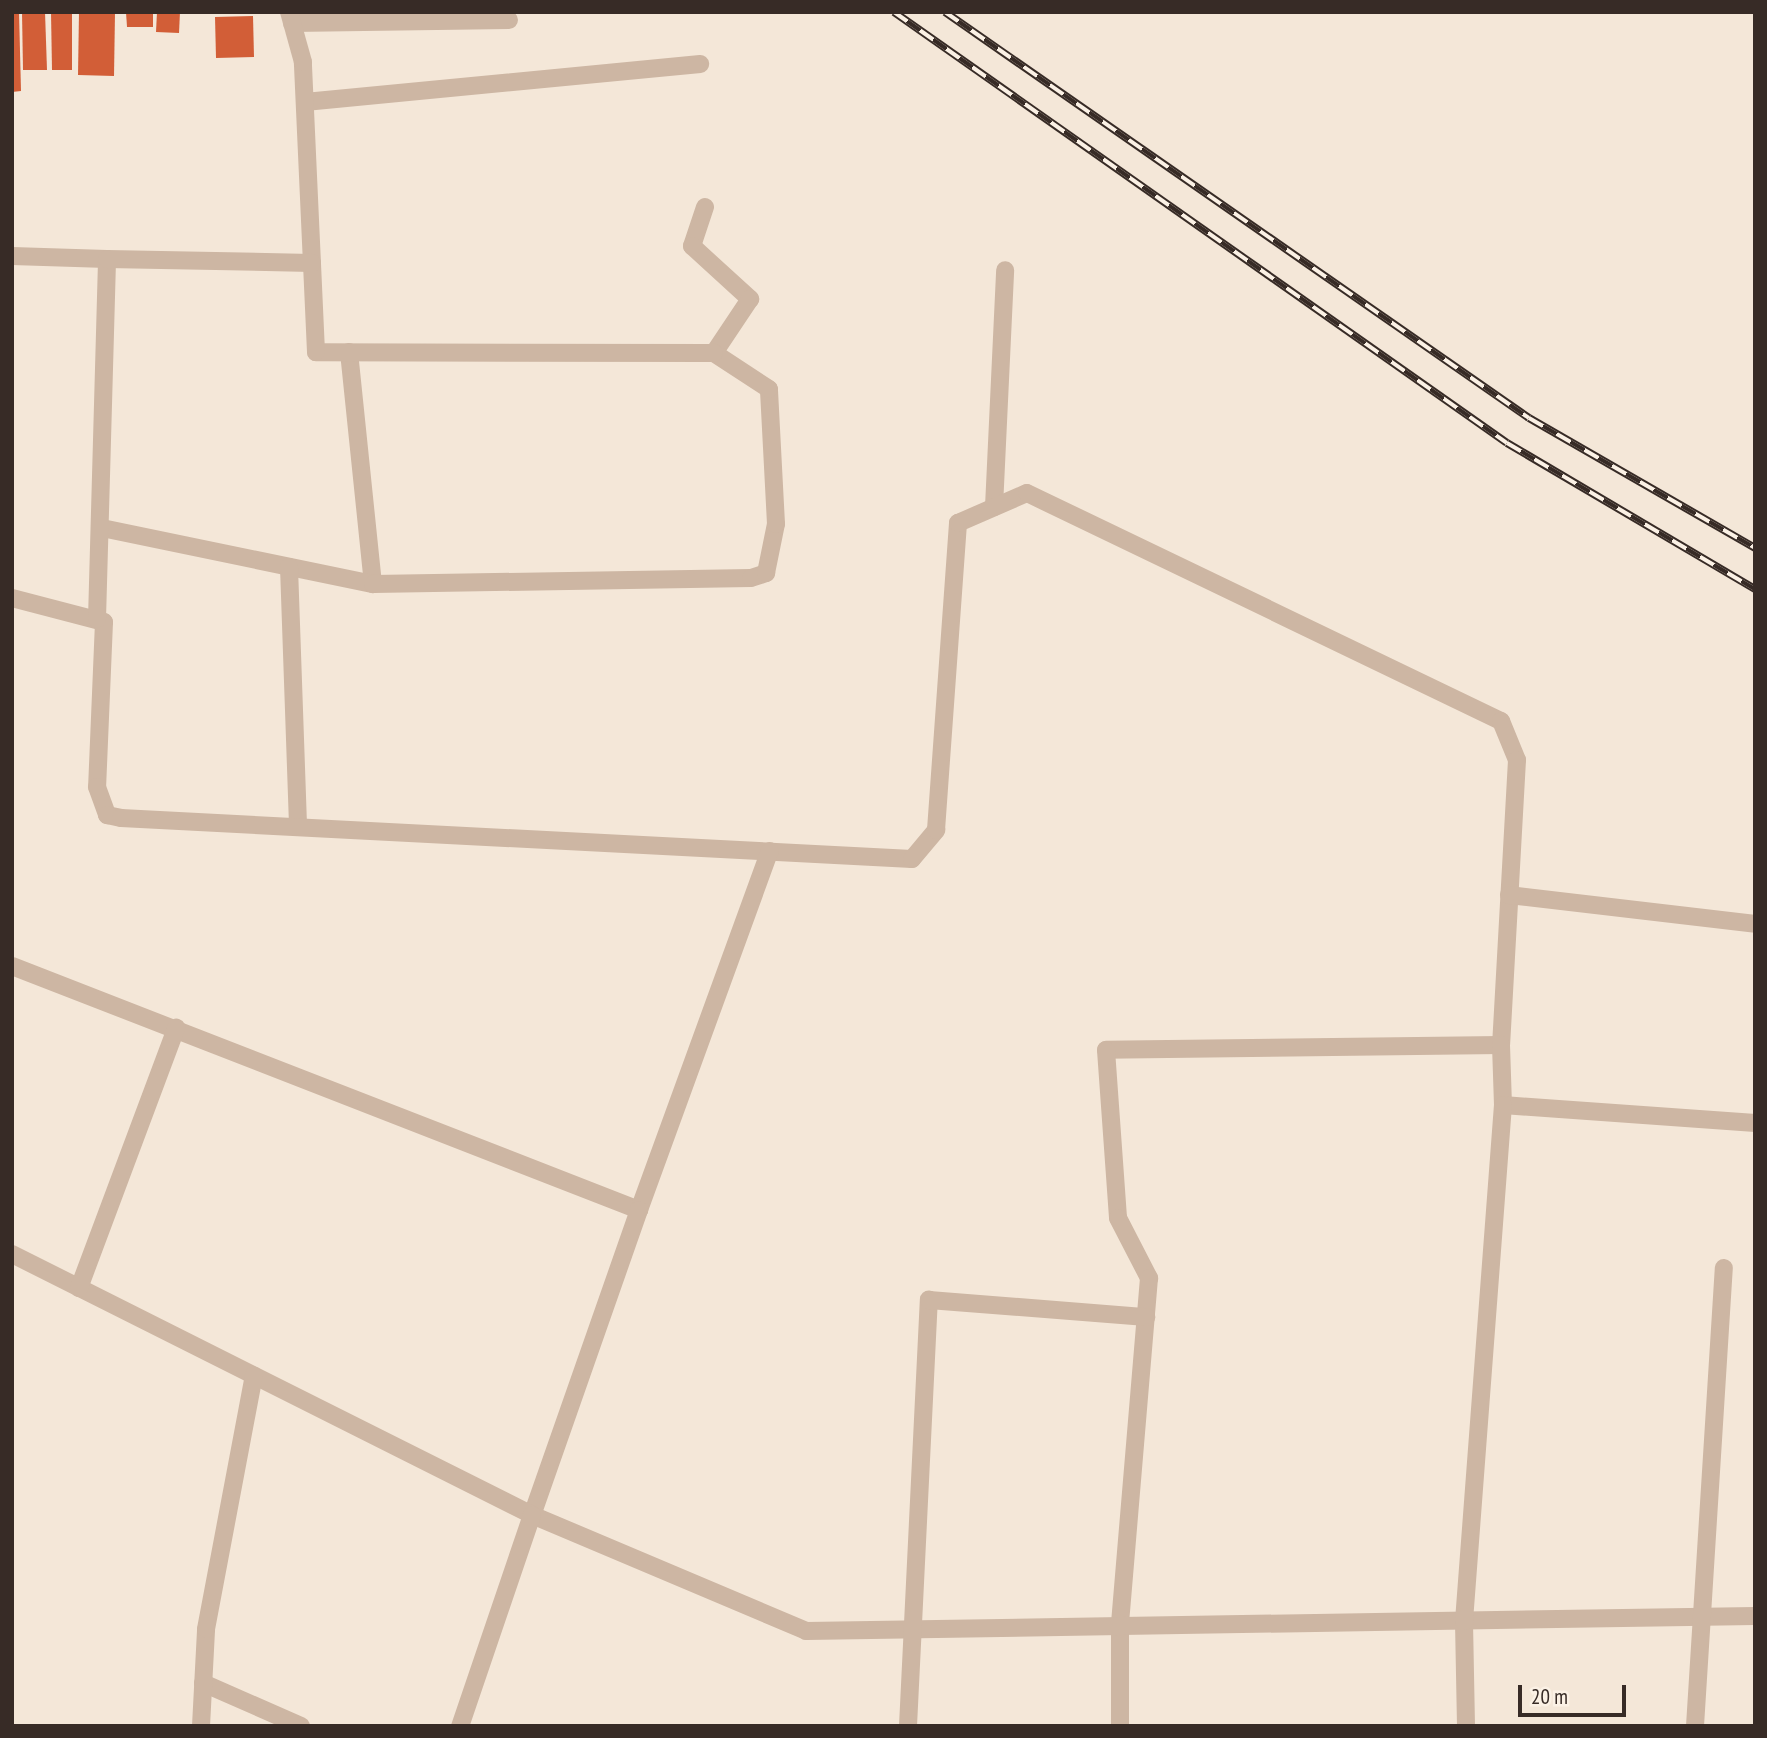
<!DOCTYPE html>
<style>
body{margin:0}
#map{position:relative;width:1767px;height:1738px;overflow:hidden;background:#f4e7d8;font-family:"PT Sans Narrow",sans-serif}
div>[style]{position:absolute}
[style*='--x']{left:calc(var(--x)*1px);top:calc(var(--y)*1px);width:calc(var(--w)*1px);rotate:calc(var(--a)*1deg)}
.building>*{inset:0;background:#d25e37}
.street>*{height:18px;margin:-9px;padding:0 9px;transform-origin:9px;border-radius:9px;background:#cdb6a3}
.rail>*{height:8px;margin-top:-4px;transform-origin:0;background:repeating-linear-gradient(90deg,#fbf1e5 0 16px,#372b26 0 32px);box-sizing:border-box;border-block:2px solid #372b26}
span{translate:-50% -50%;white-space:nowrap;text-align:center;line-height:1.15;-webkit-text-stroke:5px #fbf1e5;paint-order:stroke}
.frame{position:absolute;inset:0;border:14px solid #372b26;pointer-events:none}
.scale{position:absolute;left:1518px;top:1685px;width:108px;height:32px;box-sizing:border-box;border:4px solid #372b26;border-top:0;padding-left:9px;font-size:21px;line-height:24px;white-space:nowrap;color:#372b26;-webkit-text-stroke:5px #fbf1e5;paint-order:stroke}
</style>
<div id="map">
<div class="building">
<div style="clip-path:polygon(12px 12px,19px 12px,21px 91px,12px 92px)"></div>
<div style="clip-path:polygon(22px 12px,45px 12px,47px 70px,23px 70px)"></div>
<div style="clip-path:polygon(51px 12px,72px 12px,72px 70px,52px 70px)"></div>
<div style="clip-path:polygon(79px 12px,115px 12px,114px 76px,78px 75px)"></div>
<div style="clip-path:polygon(126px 12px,153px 12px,153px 27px,127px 27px)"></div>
<div style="clip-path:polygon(157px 12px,180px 12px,179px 33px,156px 32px)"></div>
<div style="clip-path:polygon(253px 16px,254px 57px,216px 58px,215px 17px)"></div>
</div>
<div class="street">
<div style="--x:292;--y:23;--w:217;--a:-0.8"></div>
<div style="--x:305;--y:102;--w:397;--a:-5.5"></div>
<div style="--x:705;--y:207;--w:41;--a:108.4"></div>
<div style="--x:692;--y:246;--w:79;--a:42.4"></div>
<div style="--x:750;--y:299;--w:65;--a:123.7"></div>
<div style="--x:12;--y:256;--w:95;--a:1.8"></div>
<div style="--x:349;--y:352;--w:233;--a:84.1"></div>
<div style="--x:994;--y:507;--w:237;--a:-87.3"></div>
<div style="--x:102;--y:528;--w:277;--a:11.7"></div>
<div style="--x:373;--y:584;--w:378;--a:-0.9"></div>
<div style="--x:751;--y:578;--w:16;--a:-18"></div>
<div style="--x:766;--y:573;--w:50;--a:-78.5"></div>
<div style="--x:776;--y:524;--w:135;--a:-93"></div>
<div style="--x:769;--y:389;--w:66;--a:-146.8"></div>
<div style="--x:714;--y:353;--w:398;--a:-179.9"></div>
<div style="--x:316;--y:352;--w:290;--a:-92.6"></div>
<div style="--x:303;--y:62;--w:52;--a:-105.6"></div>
<div style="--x:289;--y:567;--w:260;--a:88"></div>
<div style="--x:12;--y:598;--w:95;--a:14.6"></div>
<div style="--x:104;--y:622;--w:165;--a:92.4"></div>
<div style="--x:97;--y:787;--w:30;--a:70"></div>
<div style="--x:107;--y:815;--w:14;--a:12"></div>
<div style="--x:121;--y:818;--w:792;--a:2.97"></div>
<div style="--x:912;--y:859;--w:38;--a:-50"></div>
<div style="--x:936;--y:830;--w:308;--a:-85.9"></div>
<div style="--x:958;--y:523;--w:75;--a:-23.5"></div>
<div style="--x:1027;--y:493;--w:526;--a:25.69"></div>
<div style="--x:1501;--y:721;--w:42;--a:67.7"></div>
<div style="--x:1517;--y:760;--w:285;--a:93.2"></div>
<div style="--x:1501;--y:1045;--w:395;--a:179.3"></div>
<div style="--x:1106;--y:1050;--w:168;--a:85.9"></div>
<div style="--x:1118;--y:1218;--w:68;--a:62.7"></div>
<div style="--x:1149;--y:1278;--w:349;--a:94.8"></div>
<div style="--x:1120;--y:1626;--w:100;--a:90"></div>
<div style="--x:97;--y:619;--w:360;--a:-88.4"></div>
<div style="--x:107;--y:259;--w:205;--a:1.1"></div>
<div style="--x:1509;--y:895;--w:248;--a:6.7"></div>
<div style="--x:12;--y:966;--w:673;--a:21.26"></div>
<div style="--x:639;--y:1210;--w:382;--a:-70"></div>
<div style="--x:1501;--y:1045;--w:60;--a:88.1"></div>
<div style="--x:1503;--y:1105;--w:253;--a:4.1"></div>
<div style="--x:639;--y:1210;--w:323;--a:109.3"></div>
<div style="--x:532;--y:1515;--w:298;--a:22.9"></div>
<div style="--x:806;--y:1631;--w:949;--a:-0.91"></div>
<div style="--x:12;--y:1254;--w:582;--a:26.65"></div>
<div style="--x:532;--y:1515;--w:223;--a:108.8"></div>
<div style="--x:79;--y:1288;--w:278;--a:-69.5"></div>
<div style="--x:203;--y:1683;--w:107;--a:23.7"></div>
<div style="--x:201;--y:1726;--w:97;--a:-87"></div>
<div style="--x:206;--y:1629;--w:258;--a:-79.3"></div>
<div style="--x:908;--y:1726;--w:427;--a:-87.2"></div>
<div style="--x:929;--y:1300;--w:218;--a:4.5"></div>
<div style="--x:1466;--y:1726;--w:105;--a:-91.1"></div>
<div style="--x:1464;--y:1621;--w:517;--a:-85.68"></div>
<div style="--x:1695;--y:1726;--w:459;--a:-86.4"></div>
</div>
<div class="rail">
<div style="--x:894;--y:12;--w:749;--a:35.11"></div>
<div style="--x:1507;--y:443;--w:288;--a:30.5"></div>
<div style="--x:945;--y:12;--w:711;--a:34.81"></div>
<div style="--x:1529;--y:418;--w:261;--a:29.9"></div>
</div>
<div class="frame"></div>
<div class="scale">20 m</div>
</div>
